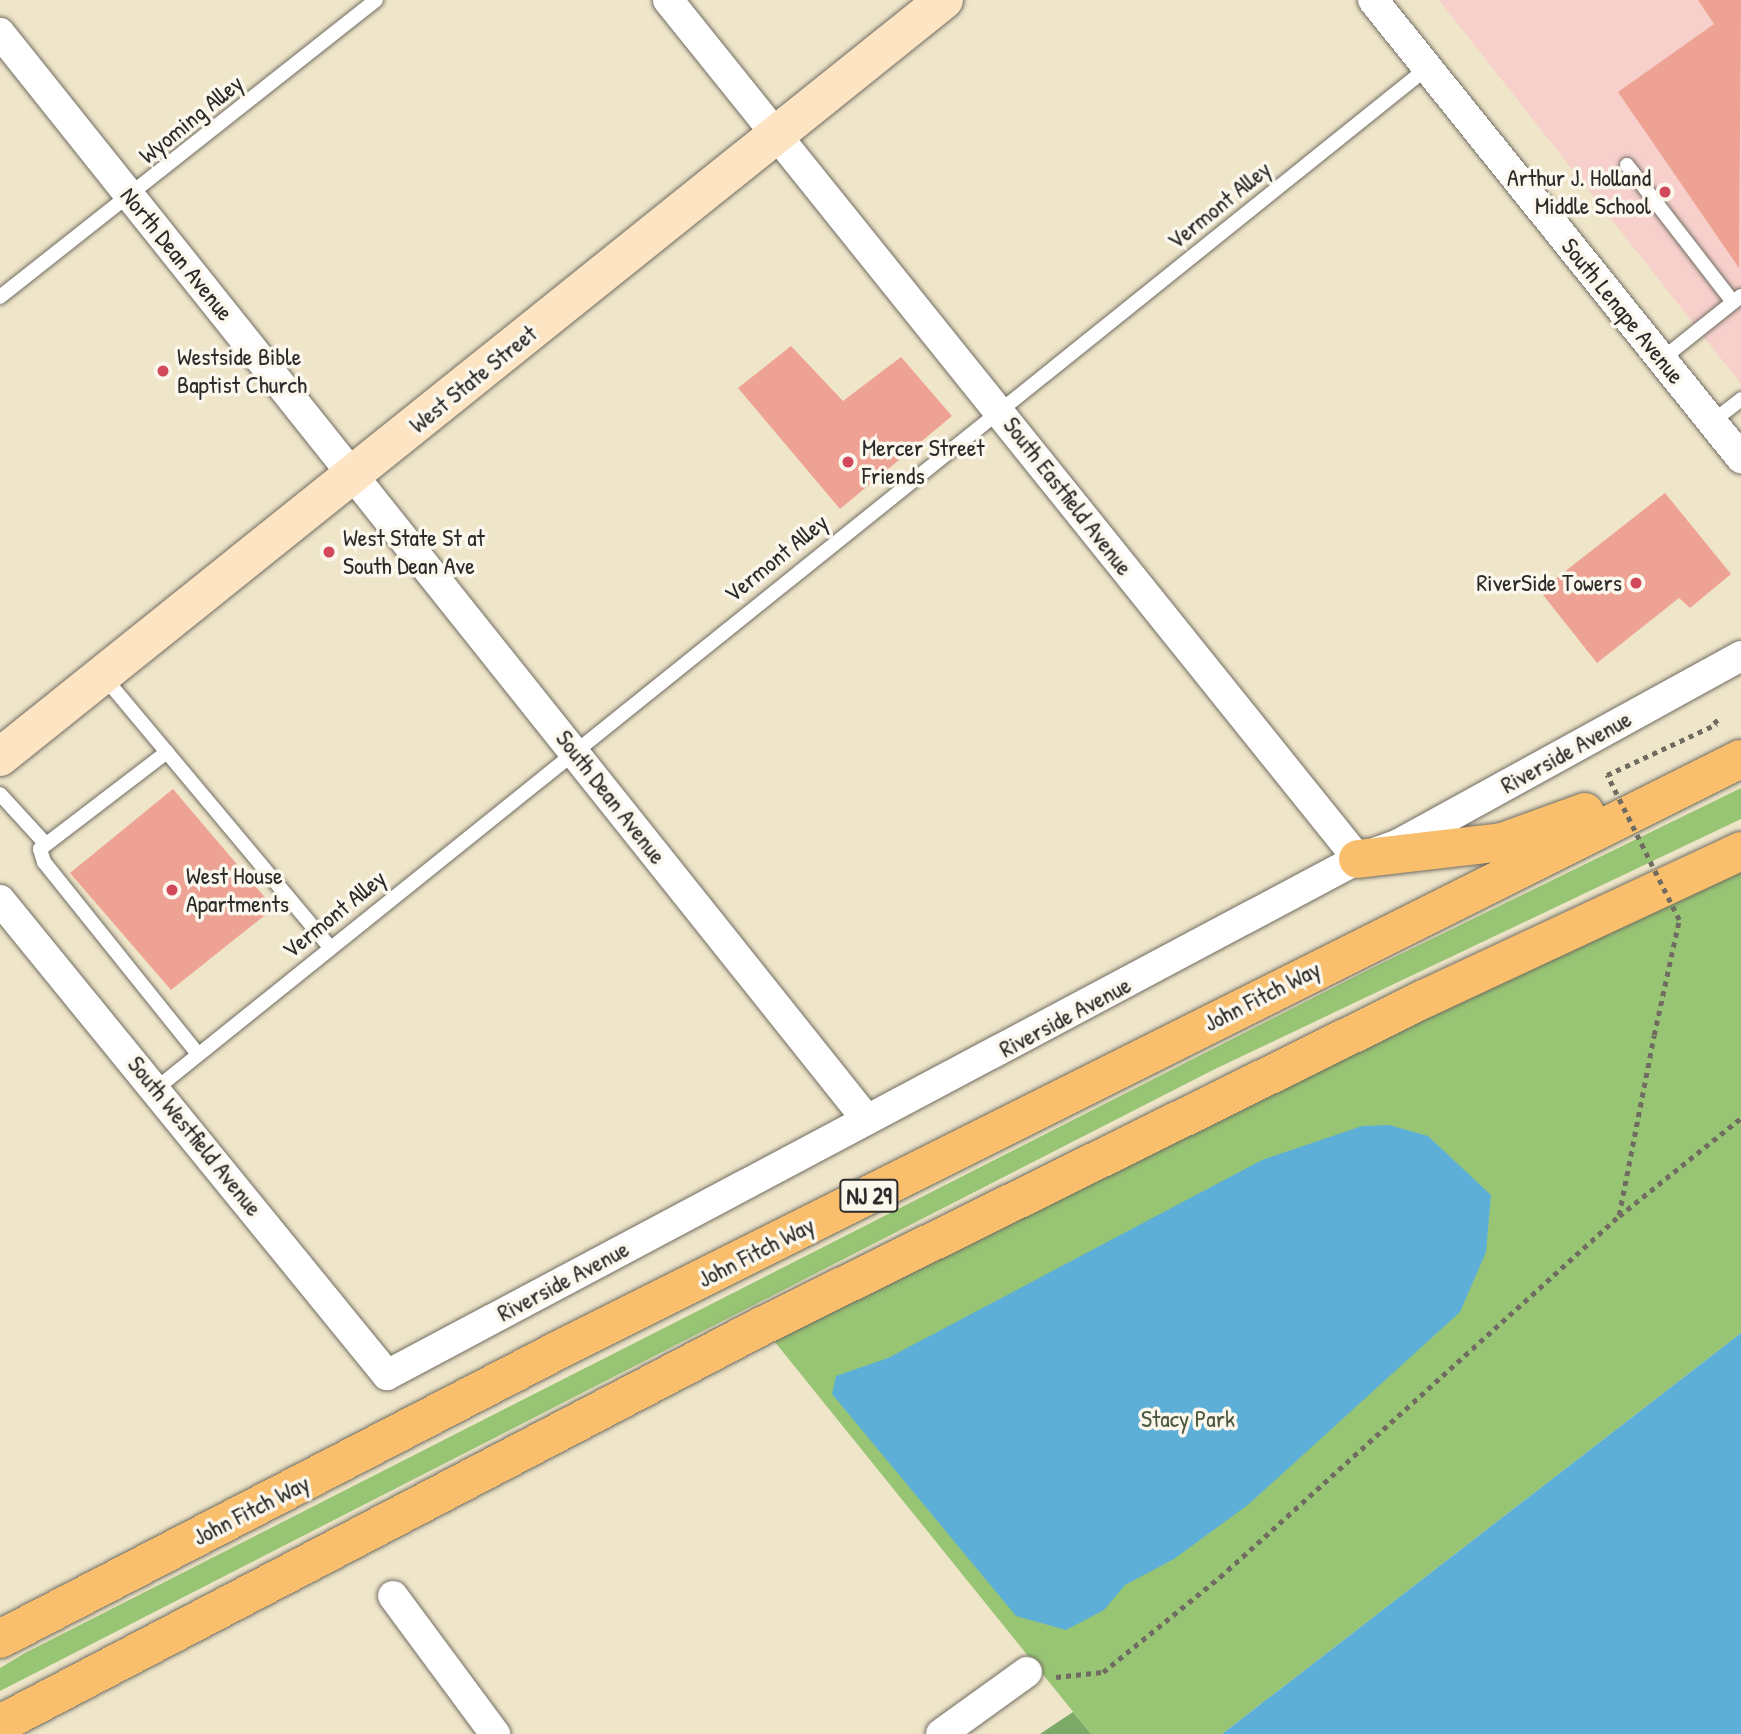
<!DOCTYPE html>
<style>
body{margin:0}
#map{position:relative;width:1741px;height:1734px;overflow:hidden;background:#efe5c9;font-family:"Patrick Hand",sans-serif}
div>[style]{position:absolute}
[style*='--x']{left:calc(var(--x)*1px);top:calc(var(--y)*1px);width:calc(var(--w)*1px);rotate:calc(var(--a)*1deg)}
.built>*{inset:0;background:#f7d0cc}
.green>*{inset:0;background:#98c574}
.forest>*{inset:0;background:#7aaa66}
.water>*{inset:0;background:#5dafd8}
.building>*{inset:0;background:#eea294}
.path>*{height:4.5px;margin-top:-2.25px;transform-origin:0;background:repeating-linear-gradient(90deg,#706c62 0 5px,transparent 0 10px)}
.roads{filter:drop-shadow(0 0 2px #706c62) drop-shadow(0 0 2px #706c62)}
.service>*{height:14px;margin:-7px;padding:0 7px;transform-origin:7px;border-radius:7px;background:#fff}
.minor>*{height:30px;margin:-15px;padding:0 15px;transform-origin:15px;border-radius:15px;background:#fff}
.secondary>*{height:38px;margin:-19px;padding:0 19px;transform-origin:19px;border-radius:19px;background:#fde5c4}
.motorway>*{height:38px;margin:-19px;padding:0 19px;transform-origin:19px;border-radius:19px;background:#f9bf6c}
.path-bridge>*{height:4.5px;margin-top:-2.25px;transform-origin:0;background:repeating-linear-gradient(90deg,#706c62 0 5px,transparent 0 10px)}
.dots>*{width:19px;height:19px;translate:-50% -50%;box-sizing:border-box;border:4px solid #fbf7ec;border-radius:50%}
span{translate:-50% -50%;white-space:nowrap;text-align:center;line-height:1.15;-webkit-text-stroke:7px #fbf7ec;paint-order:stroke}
.shield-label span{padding:2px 5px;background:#fbf7ec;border:2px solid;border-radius:5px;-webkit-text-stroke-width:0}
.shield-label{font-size:23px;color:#2b2b2b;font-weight:700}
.street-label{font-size:24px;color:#2b2b2b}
.poi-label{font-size:24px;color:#2b2b2b}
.right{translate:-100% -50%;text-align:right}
.left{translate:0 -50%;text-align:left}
.park-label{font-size:24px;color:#4c5941}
</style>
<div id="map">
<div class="built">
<div style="clip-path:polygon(1439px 0,1741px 0,1741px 384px)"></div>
</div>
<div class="green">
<div style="clip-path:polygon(1741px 788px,1741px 819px,1213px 1070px,0 1691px,0 1668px,25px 1653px,1368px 970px)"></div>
<div style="clip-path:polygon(1741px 850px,1741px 1333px,1222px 1734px,1091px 1734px,762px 1326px)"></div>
</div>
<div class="forest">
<div style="clip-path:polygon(1073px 1712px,1091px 1734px,1040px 1734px)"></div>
</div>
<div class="water">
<div style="clip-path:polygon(1389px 1125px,1428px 1136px,1491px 1195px,1486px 1252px,1460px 1312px,1249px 1504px,1174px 1559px,1125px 1585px,1104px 1610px,1066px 1630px,1016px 1616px,832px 1394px,836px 1376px,888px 1358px,1262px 1160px,1362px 1126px)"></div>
<div style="clip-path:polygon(1741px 1333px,1741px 1734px,1222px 1734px)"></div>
</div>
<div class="building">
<div style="clip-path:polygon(1698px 0,1741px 0,1739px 268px,1618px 92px,1714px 24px)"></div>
<div style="clip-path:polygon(791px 346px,843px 401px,901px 357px,952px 416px,840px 509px,738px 388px)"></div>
<div style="clip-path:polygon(1665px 493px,1731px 574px,1690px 608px,1679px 598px,1597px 663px,1540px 591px)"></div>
<div style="clip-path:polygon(173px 789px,274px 908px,171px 990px,70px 873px)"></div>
</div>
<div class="path">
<div style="--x:1619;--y:1215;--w:183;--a:-79"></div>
<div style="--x:1056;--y:1677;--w:47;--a:-6.1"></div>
<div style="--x:1103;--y:1672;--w:151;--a:-39.1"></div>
<div style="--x:1220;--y:1577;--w:538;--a:-42.14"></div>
<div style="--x:1619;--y:1216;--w:156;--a:-38.8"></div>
</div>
<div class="roads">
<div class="service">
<div style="--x:1627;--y:165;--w:172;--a:52.3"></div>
<div style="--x:0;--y:297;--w:479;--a:-38.3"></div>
<div style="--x:1662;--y:359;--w:101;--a:-38.6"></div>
<div style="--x:1712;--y:422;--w:37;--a:-38"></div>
<div style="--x:104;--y:677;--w:352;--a:50.1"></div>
<div style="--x:167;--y:752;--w:160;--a:142.6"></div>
<div style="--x:40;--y:849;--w:14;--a:73"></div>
<div style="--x:44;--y:862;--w:246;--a:51.3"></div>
<div style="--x:0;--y:794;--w:65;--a:47.5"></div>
<div style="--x:157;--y:1088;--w:1629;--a:-38.77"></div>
</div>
<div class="minor">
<div style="--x:668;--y:0;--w:1102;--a:51.23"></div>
<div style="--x:1373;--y:0;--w:588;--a:51.22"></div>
<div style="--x:0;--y:33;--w:1390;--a:51.42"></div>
<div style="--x:0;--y:900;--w:613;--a:50.83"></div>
<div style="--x:387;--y:1375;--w:1100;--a:-27.99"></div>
<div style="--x:1358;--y:859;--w:44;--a:-20.1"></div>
<div style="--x:1399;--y:844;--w:390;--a:-28.8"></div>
<div style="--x:393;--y:1596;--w:172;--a:53.5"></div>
<div style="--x:941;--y:1734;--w:106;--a:-35.8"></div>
</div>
<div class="secondary">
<div style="--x:0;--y:757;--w:1210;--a:-38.73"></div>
</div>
<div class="motorway">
<div style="--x:1358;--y:859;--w:145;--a:-6.7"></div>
<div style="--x:1502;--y:842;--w:88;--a:-19.9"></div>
<div style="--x:0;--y:1639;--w:623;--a:-27.35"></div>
<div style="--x:553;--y:1353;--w:1328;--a:-26.57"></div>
<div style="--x:0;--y:1724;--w:860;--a:-27.58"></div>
<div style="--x:762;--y:1326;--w:738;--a:-26.29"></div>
<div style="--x:1424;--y:999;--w:350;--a:-25"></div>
</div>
</div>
<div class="path-bridge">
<div style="--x:1654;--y:1035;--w:118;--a:-77.7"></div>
<div style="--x:1679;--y:920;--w:162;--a:-116.4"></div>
<div style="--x:1607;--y:775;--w:121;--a:-24.9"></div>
<div style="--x:1717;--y:724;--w:9;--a:-122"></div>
</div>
<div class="dots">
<div style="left:1665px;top:192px;background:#d1495b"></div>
<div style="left:163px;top:371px;background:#d1495b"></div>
<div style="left:848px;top:462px;background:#d1495b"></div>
<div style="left:329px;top:552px;background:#d1495b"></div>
<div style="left:1636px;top:583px;background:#d1495b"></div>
<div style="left:172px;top:890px;background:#d1495b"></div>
</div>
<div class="shield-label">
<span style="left:869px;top:1196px">NJ 29</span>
</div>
<div class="street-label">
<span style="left:191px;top:119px;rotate:-39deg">Wyoming Alley</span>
<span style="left:1219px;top:205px;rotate:-39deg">Vermont Alley</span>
<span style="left:177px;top:254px;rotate:51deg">North Dean Avenue</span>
<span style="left:1623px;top:311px;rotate:51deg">South Lenape Avenue</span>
<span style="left:473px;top:379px;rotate:-39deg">West State Street</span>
<span style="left:1068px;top:496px;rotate:52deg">South Eastfield Avenue</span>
<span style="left:776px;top:558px;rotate:-39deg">Vermont Alley</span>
<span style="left:1566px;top:752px;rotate:-29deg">Riverside Avenue</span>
<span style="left:611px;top:797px;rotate:52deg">South Dean Avenue</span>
<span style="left:334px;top:914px;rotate:-39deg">Vermont Alley</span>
<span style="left:1262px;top:996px;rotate:-27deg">John Fitch Way</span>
<span style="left:1065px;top:1017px;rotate:-28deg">Riverside Avenue</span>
<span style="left:195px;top:1136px;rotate:51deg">South Westfield Avenue</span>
<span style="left:756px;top:1252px;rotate:-27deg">John Fitch Way</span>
<span style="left:563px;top:1281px;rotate:-28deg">Riverside Avenue</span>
<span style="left:251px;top:1510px;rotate:-27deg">John Fitch Way</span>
</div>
<div class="poi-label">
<span class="right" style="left:1651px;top:192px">Arthur J. Holland<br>Middle School</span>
<span class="left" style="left:177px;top:371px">Westside Bible<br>Baptist Church</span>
<span class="left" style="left:862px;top:462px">Mercer Street<br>Friends</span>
<span class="left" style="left:343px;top:552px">West State St at<br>South Dean Ave</span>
<span class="right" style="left:1622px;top:583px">RiverSide Towers</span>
<span class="left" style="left:186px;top:890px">West House<br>Apartments</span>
</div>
<div class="park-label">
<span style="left:1188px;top:1419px">Stacy Park</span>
</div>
</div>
